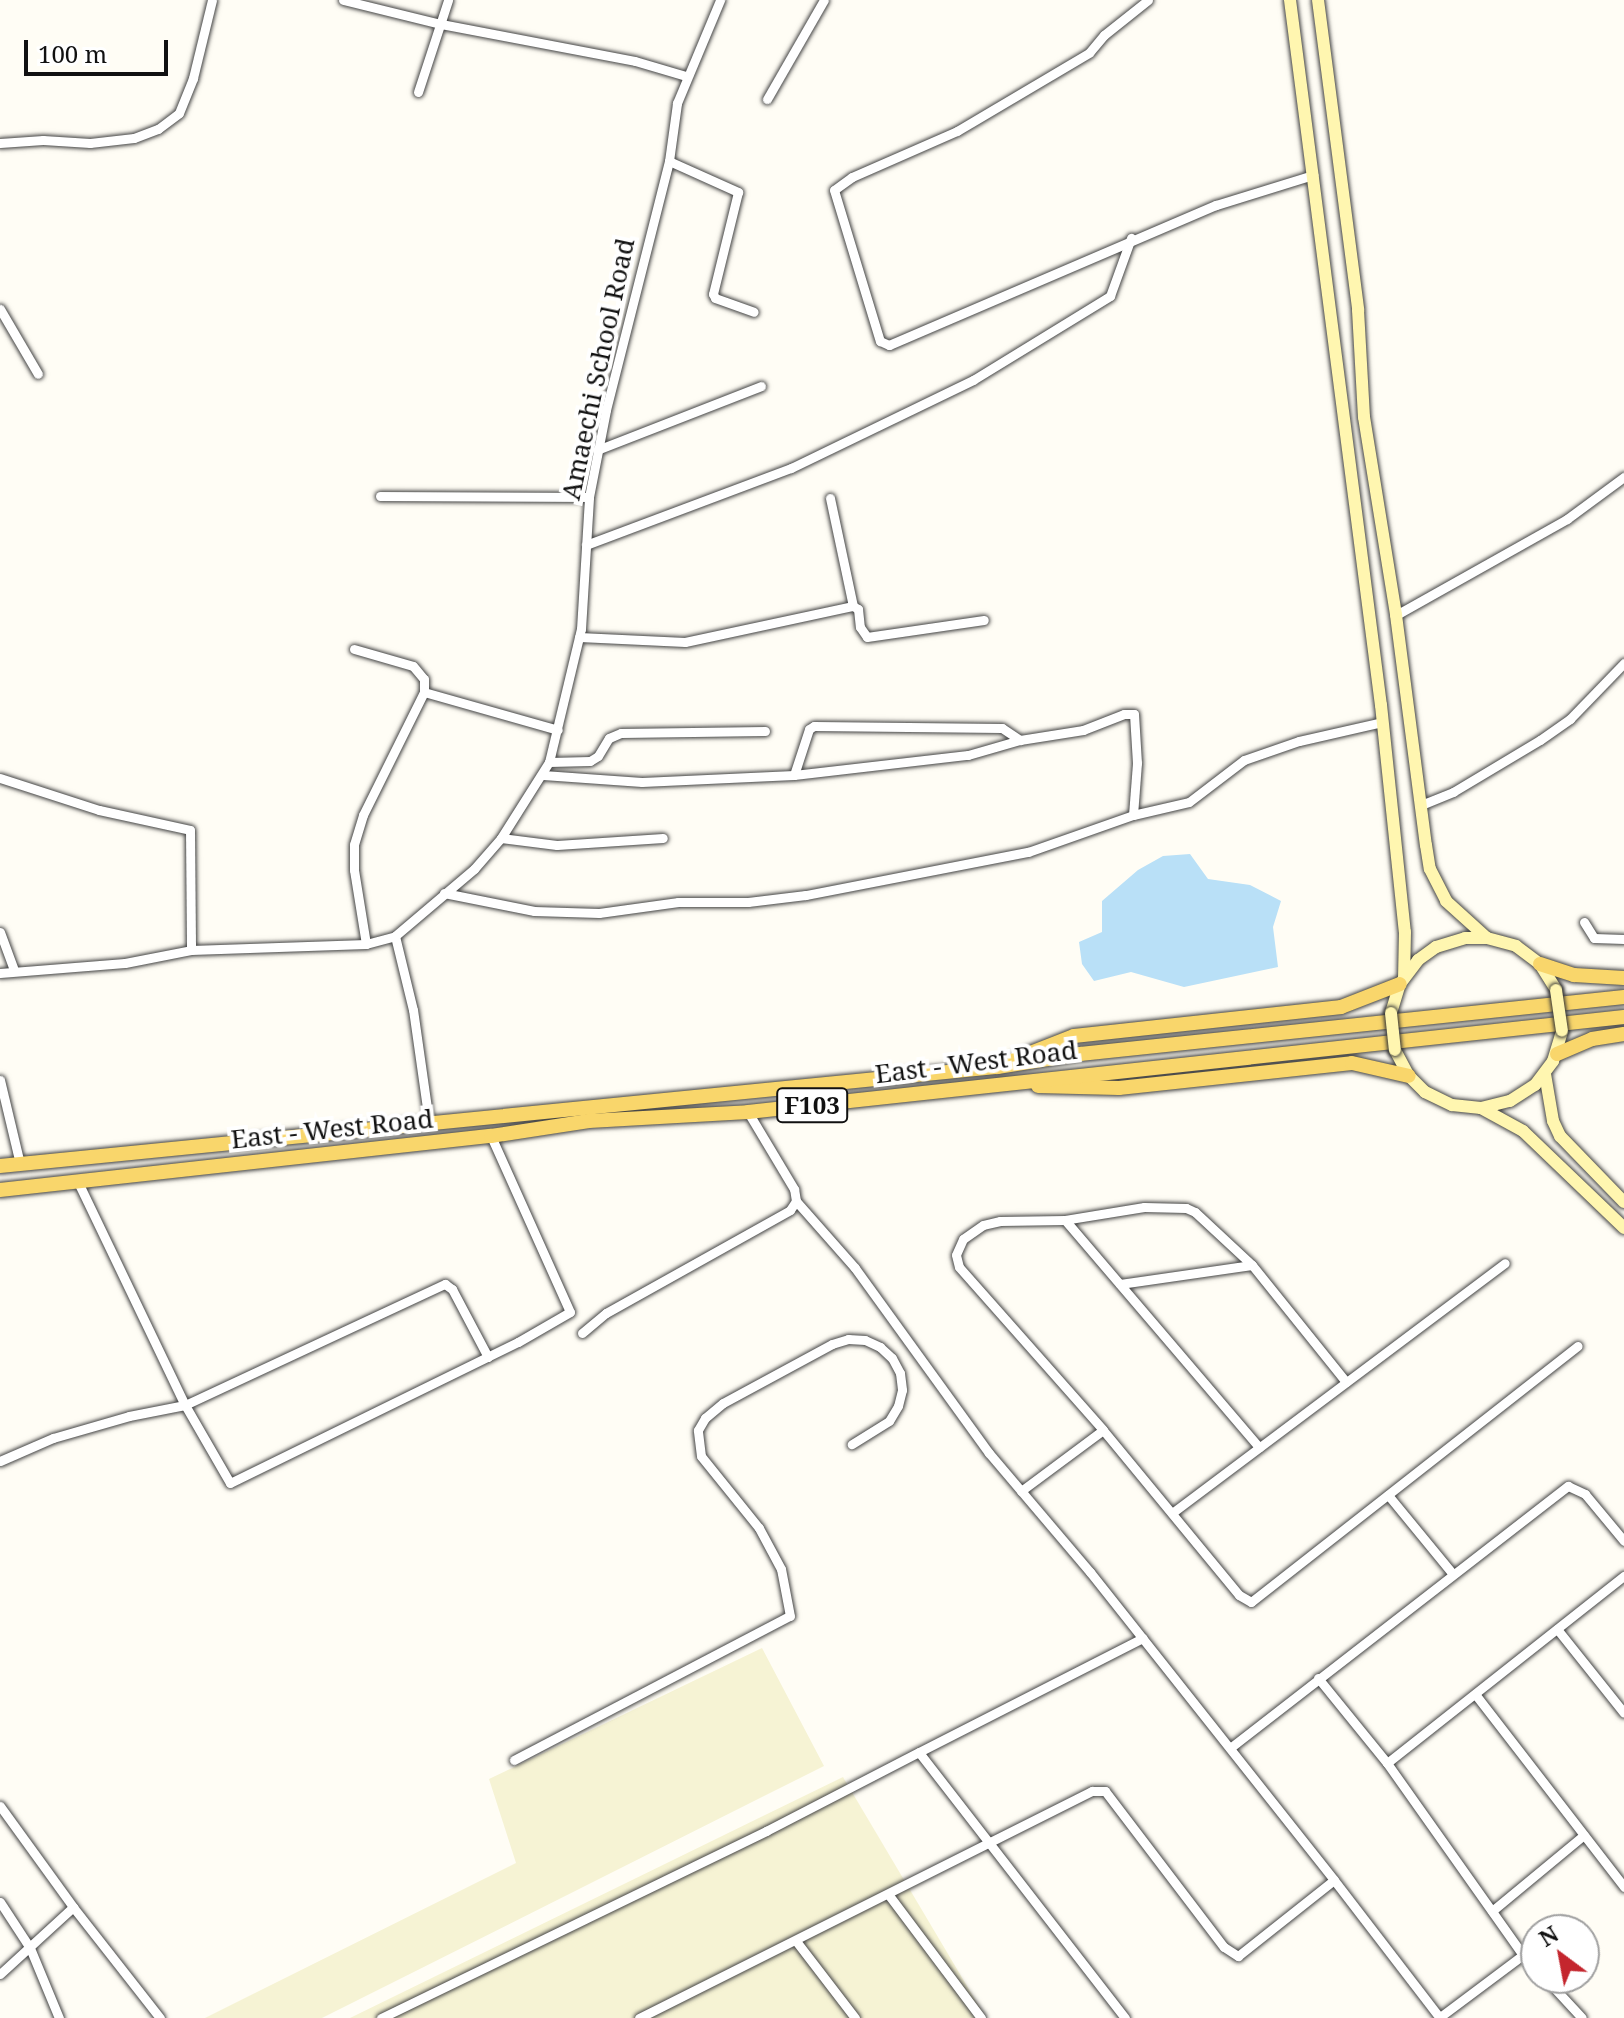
<!DOCTYPE html>
<style>
body{margin:0}
#map{position:relative;width:1624px;height:2018px;overflow:hidden;background:#fffdf5;font-family:"Noto Serif",serif}
div>[style]{position:absolute}
[style*='--x']{left:calc(var(--x)*1px);top:calc(var(--y)*1px);width:calc(var(--w)*1px);rotate:calc(var(--a)*1deg)}
.farmland>*{inset:0;background:#f6f3d4}
.water>*{inset:0;background:#b9e0f7}
.roads{filter:drop-shadow(0 0 2px #444) drop-shadow(0 0 2px #444)}
.street>*{height:9px;margin:-4.5px;padding:0 4.5px;transform-origin:4.5px;border-radius:4.5px;background:#fff}
.secondary>*{height:12px;margin:-6px;padding:0 6px;transform-origin:6px;border-radius:6px;background:#fff6b0}
.primary>*{height:14px;margin:-7px;padding:0 7px;transform-origin:7px;border-radius:7px;background:#f9d66b}
.bridges{filter:drop-shadow(0 0 2px #333) drop-shadow(0 0 2px #333)}
.secondary-bridge>*{height:12px;margin:-6px;padding:0 6px;transform-origin:6px;border-radius:6px;background:#fff6b0}
span{translate:-50% -50%;white-space:nowrap;text-align:center;line-height:1.15;-webkit-text-stroke:8px #fff;paint-order:stroke}
.shield-label span{padding:2px 6px;background:#fff;border:2px solid;border-radius:6px;-webkit-text-stroke-width:0}
.shield-label{font-size:24px;color:#111;font-weight:700}
.street-label{font-size:26px;color:#111}
.north{position:absolute;left:1520px;top:1914px;width:80px;height:80px;box-sizing:border-box;background:#fff;border:2px solid #a0a0a0;border-radius:50%;rotate:328deg;font-size:22px;font-weight:700;line-height:32px;text-align:center;color:#111}
.north::after{content:'';display:block;margin:auto;width:28px;height:36px;background:#c4262e;clip-path:polygon(50% 0,100% 100%,50% 72%,0 100%)}
.scale{position:absolute;left:24px;top:40px;width:144px;height:36px;box-sizing:border-box;border:4px solid #111;border-top:0;padding-left:10px;font-size:24px;line-height:28px;white-space:nowrap;color:#111;-webkit-text-stroke:6px #fff;paint-order:stroke}
</style>
<div id="map">
<div class="farmland">
<div style="clip-path:polygon(762px 1648px,824px 1766px,322px 2018px,205px 2018px,516px 1863px,489px 1779px)"></div>
<div style="clip-path:polygon(843px 1777px,986px 2018px,350px 2018px)"></div>
</div>
<div class="water">
<div style="clip-path:polygon(1190px 854px,1208px 879px,1250px 885px,1281px 901px,1273px 927px,1278px 967px,1184px 987px,1131px 972px,1094px 981px,1082px 964px,1079px 942px,1102px 932px,1102px 901px,1138px 870px,1163px 856px)"></div>
</div>
<div class="roads">
<div class="street">
<div style="--x:343;--y:0;--w:101;--a:13.8"></div>
<div style="--x:441;--y:24;--w:197;--a:10.8"></div>
<div style="--x:635;--y:61;--w:53;--a:16.4"></div>
<div style="--x:1148;--y:0;--w:56;--a:141.5"></div>
<div style="--x:1104;--y:35;--w:23;--a:130"></div>
<div style="--x:1089;--y:53;--w:153;--a:149.4"></div>
<div style="--x:957;--y:131;--w:115;--a:156.3"></div>
<div style="--x:852;--y:177;--w:22;--a:144"></div>
<div style="--x:834;--y:190;--w:158;--a:73.1"></div>
<div style="--x:880;--y:341;--w:10;--a:24"></div>
<div style="--x:889;--y:345;--w:356;--a:-23.2"></div>
<div style="--x:1216;--y:205;--w:102;--a:-17.2"></div>
<div style="--x:418;--y:92;--w:97;--a:-71.9"></div>
<div style="--x:767;--y:99;--w:114;--a:-60.1"></div>
<div style="--x:0;--y:143;--w:43;--a:-4"></div>
<div style="--x:43;--y:140;--w:47;--a:3.7"></div>
<div style="--x:90;--y:143;--w:44;--a:-6.5"></div>
<div style="--x:134;--y:138;--w:26;--a:-21"></div>
<div style="--x:158;--y:129;--w:26;--a:-37"></div>
<div style="--x:179;--y:113;--w:38;--a:-68"></div>
<div style="--x:193;--y:78;--w:80;--a:-76.3"></div>
<div style="--x:669;--y:161;--w:76;--a:24.2"></div>
<div style="--x:738;--y:192;--w:105;--a:103.8"></div>
<div style="--x:713;--y:294;--w:4;--a:63"></div>
<div style="--x:715;--y:298;--w:41;--a:19.7"></div>
<div style="--x:0;--y:309;--w:75;--a:59.7"></div>
<div style="--x:597;--y:450;--w:176;--a:-21.3"></div>
<div style="--x:380;--y:496;--w:209;--a:0.3"></div>
<div style="--x:830;--y:498;--w:110;--a:78"></div>
<div style="--x:586;--y:545;--w:219;--a:-20.6"></div>
<div style="--x:791;--y:468;--w:202;--a:-25.8"></div>
<div style="--x:973;--y:380;--w:161;--a:-31.5"></div>
<div style="--x:1110;--y:296;--w:62;--a:-70.1"></div>
<div style="--x:1396;--y:615;--w:196;--a:-29.3"></div>
<div style="--x:1567;--y:519;--w:71;--a:-36.4"></div>
<div style="--x:579;--y:637;--w:106;--a:2.7"></div>
<div style="--x:685;--y:642;--w:172;--a:-12.1"></div>
<div style="--x:853;--y:606;--w:6;--a:31"></div>
<div style="--x:858;--y:609;--w:18;--a:84"></div>
<div style="--x:860;--y:627;--w:12;--a:55"></div>
<div style="--x:867;--y:637;--w:118;--a:-8.3"></div>
<div style="--x:354;--y:649;--w:61;--a:16.1"></div>
<div style="--x:413;--y:666;--w:17;--a:50"></div>
<div style="--x:424;--y:679;--w:13;--a:90"></div>
<div style="--x:424;--y:692;--w:137;--a:116.4"></div>
<div style="--x:363;--y:815;--w:31;--a:107"></div>
<div style="--x:354;--y:845;--w:25;--a:90"></div>
<div style="--x:354;--y:870;--w:75;--a:80.8"></div>
<div style="--x:424;--y:692;--w:139;--a:15.8"></div>
<div style="--x:549;--y:762;--w:41;--a:-1.4"></div>
<div style="--x:590;--y:761;--w:9;--a:-32"></div>
<div style="--x:598;--y:756;--w:21;--a:-59"></div>
<div style="--x:609;--y:738;--w:13;--a:-23"></div>
<div style="--x:621;--y:733;--w:144;--a:-0.8"></div>
<div style="--x:543;--y:775;--w:99;--a:4"></div>
<div style="--x:642;--y:782;--w:152;--a:-2.6"></div>
<div style="--x:794;--y:775;--w:175;--a:-6.6"></div>
<div style="--x:968;--y:755;--w:54;--a:-16.1"></div>
<div style="--x:1020;--y:740;--w:64;--a:-9"></div>
<div style="--x:1083;--y:730;--w:44;--a:-21.3"></div>
<div style="--x:1124;--y:714;--w:10;--a:0"></div>
<div style="--x:1134;--y:714;--w:49;--a:86.5"></div>
<div style="--x:1137;--y:763;--w:52;--a:94.4"></div>
<div style="--x:794;--y:775;--w:48;--a:-71.9"></div>
<div style="--x:809;--y:729;--w:6;--a:-31"></div>
<div style="--x:814;--y:726;--w:188;--a:0.6"></div>
<div style="--x:1002;--y:728;--w:22;--a:34"></div>
<div style="--x:0;--y:778;--w:104;--a:17.9"></div>
<div style="--x:99;--y:810;--w:93;--a:12.4"></div>
<div style="--x:190;--y:830;--w:120;--a:89.5"></div>
<div style="--x:1421;--y:805;--w:35;--a:-22"></div>
<div style="--x:1453;--y:792;--w:101;--a:-30.9"></div>
<div style="--x:1540;--y:740;--w:37;--a:-35"></div>
<div style="--x:1570;--y:719;--w:78;--a:-46"></div>
<div style="--x:501;--y:838;--w:56;--a:7.1"></div>
<div style="--x:557;--y:845;--w:106;--a:-3.8"></div>
<div style="--x:444;--y:893;--w:92;--a:11.3"></div>
<div style="--x:534;--y:911;--w:65;--a:1.8"></div>
<div style="--x:599;--y:913;--w:80;--a:-7.9"></div>
<div style="--x:678;--y:902;--w:70;--a:0"></div>
<div style="--x:748;--y:902;--w:58;--a:-6.9"></div>
<div style="--x:806;--y:895;--w:226;--a:-11"></div>
<div style="--x:1028;--y:852;--w:111;--a:-19.4"></div>
<div style="--x:1133;--y:815;--w:57;--a:-13.1"></div>
<div style="--x:1189;--y:802;--w:69;--a:-37.4"></div>
<div style="--x:1244;--y:760;--w:58;--a:-19.1"></div>
<div style="--x:1299;--y:741;--w:85;--a:-12.9"></div>
<div style="--x:1584;--y:922;--w:19;--a:58"></div>
<div style="--x:1594;--y:938;--w:30;--a:2"></div>
<div style="--x:0;--y:932;--w:40;--a:69.8"></div>
<div style="--x:0;--y:973;--w:125;--a:-4.6"></div>
<div style="--x:125;--y:963;--w:67;--a:-11.1"></div>
<div style="--x:191;--y:950;--w:175;--a:-2"></div>
<div style="--x:366;--y:944;--w:30;--a:-15"></div>
<div style="--x:0;--y:1080;--w:86;--a:76.6"></div>
<div style="--x:429;--y:1122;--w:113;--a:-98.1"></div>
<div style="--x:413;--y:1010;--w:76;--a:-103.7"></div>
<div style="--x:395;--y:936;--w:104;--a:-40.3"></div>
<div style="--x:474;--y:869;--w:41;--a:-48.9"></div>
<div style="--x:501;--y:838;--w:90;--a:-57.7"></div>
<div style="--x:549;--y:762;--w:137;--a:-76.5"></div>
<div style="--x:581;--y:629;--w:132;--a:-86.5"></div>
<div style="--x:589;--y:497;--w:89;--a:-78.9"></div>
<div style="--x:606;--y:410;--w:257;--a:-75.8"></div>
<div style="--x:669;--y:161;--w:59;--a:-82.1"></div>
<div style="--x:677;--y:103;--w:112;--a:-67.3"></div>
<div style="--x:78;--y:1182;--w:247;--a:64.4"></div>
<div style="--x:185;--y:1405;--w:90;--a:60"></div>
<div style="--x:230;--y:1483;--w:321;--a:-26.1"></div>
<div style="--x:518;--y:1342;--w:60;--a:-30"></div>
<div style="--x:570;--y:1312;--w:193;--a:-114.2"></div>
<div style="--x:796;--y:1201;--w:89;--a:48.6"></div>
<div style="--x:855;--y:1268;--w:228;--a:54.1"></div>
<div style="--x:989;--y:1453;--w:156;--a:49.7"></div>
<div style="--x:1090;--y:1572;--w:393;--a:51.6"></div>
<div style="--x:1065;--y:1220;--w:299;--a:49.5"></div>
<div style="--x:1252;--y:1265;--w:78;--a:-137.1"></div>
<div style="--x:1195;--y:1212;--w:10;--a:-156"></div>
<div style="--x:1186;--y:1208;--w:42;--a:-178.6"></div>
<div style="--x:1144;--y:1207;--w:80;--a:170.7"></div>
<div style="--x:1065;--y:1220;--w:65;--a:179.1"></div>
<div style="--x:1000;--y:1221;--w:17;--a:167"></div>
<div style="--x:983;--y:1225;--w:24;--a:145"></div>
<div style="--x:963;--y:1239;--w:17;--a:114"></div>
<div style="--x:956;--y:1255;--w:12;--a:76"></div>
<div style="--x:959;--y:1267;--w:217;--a:48.5"></div>
<div style="--x:1103;--y:1430;--w:214;--a:50.5"></div>
<div style="--x:1239;--y:1595;--w:14;--a:30"></div>
<div style="--x:1251;--y:1602;--w:415;--a:-38.1"></div>
<div style="--x:1120;--y:1284;--w:133;--a:-8.2"></div>
<div style="--x:1252;--y:1265;--w:150;--a:51.2"></div>
<div style="--x:582;--y:1333;--w:31;--a:-40"></div>
<div style="--x:606;--y:1313;--w:211;--a:-29.2"></div>
<div style="--x:790;--y:1210;--w:11;--a:-56"></div>
<div style="--x:796;--y:1201;--w:12;--a:-99"></div>
<div style="--x:794;--y:1189;--w:90;--a:-120.9"></div>
<div style="--x:0;--y:1461;--w:58;--a:-23.5"></div>
<div style="--x:53;--y:1438;--w:79;--a:-16.1"></div>
<div style="--x:129;--y:1416;--w:57;--a:-11.1"></div>
<div style="--x:185;--y:1405;--w:287;--a:-25"></div>
<div style="--x:445;--y:1284;--w:9;--a:36"></div>
<div style="--x:452;--y:1289;--w:77;--a:62.1"></div>
<div style="--x:1021;--y:1491;--w:102;--a:-36.6"></div>
<div style="--x:1388;--y:1495;--w:102;--a:50.6"></div>
<div style="--x:1172;--y:1513;--w:416;--a:-36.9"></div>
<div style="--x:1557;--y:1629;--w:107;--a:51.4"></div>
<div style="--x:1318;--y:1678;--w:109;--a:50.9"></div>
<div style="--x:1387;--y:1763;--w:302;--a:-38.3"></div>
<div style="--x:1475;--y:1694;--w:244;--a:52.3"></div>
<div style="--x:1230;--y:1748;--w:428;--a:-37.8"></div>
<div style="--x:1568;--y:1486;--w:19;--a:25"></div>
<div style="--x:1585;--y:1494;--w:61;--a:50.3"></div>
<div style="--x:514;--y:1760;--w:311;--a:-27.6"></div>
<div style="--x:790;--y:1616;--w:48;--a:-100.8"></div>
<div style="--x:781;--y:1569;--w:47;--a:-118.2"></div>
<div style="--x:759;--y:1528;--w:92;--a:-128.9"></div>
<div style="--x:701;--y:1456;--w:26;--a:-97"></div>
<div style="--x:698;--y:1430;--w:14;--a:-60"></div>
<div style="--x:705;--y:1418;--w:23;--a:-40"></div>
<div style="--x:723;--y:1403;--w:124;--a:-28.4"></div>
<div style="--x:832;--y:1344;--w:17;--a:-17"></div>
<div style="--x:848;--y:1339;--w:17;--a:3"></div>
<div style="--x:865;--y:1340;--w:17;--a:25"></div>
<div style="--x:880;--y:1347;--w:16;--a:43"></div>
<div style="--x:892;--y:1358;--w:17;--a:62"></div>
<div style="--x:900;--y:1373;--w:17;--a:83"></div>
<div style="--x:902;--y:1390;--w:16;--a:104"></div>
<div style="--x:898;--y:1406;--w:17;--a:121"></div>
<div style="--x:889;--y:1421;--w:44;--a:148.1"></div>
<div style="--x:1387;--y:1763;--w:235;--a:54.7"></div>
<div style="--x:0;--y:1806;--w:125;--a:54.1"></div>
<div style="--x:73;--y:1907;--w:141;--a:51.9"></div>
<div style="--x:888;--y:1894;--w:155;--a:53.1"></div>
<div style="--x:0;--y:1902;--w:55;--a:56.9"></div>
<div style="--x:30;--y:1948;--w:76;--a:67.5"></div>
<div style="--x:1492;--y:1911;--w:119;--a:-39.6"></div>
<div style="--x:796;--y:1941;--w:97;--a:52.5"></div>
<div style="--x:0;--y:1974;--w:99;--a:-42.5"></div>
<div style="--x:1545;--y:1978;--w:54;--a:47.2"></div>
<div style="--x:1440;--y:2017;--w:104;--a:-36.8"></div>
<div style="--x:1523;--y:1955;--w:18;--a:45"></div>
<div style="--x:381;--y:2018;--w:428;--a:-25.9"></div>
<div style="--x:766;--y:1831;--w:172;--a:-27.3"></div>
<div style="--x:639;--y:2018;--w:507;--a:-26.62"></div>
<div style="--x:1092;--y:1791;--w:13;--a:0"></div>
<div style="--x:1105;--y:1791;--w:196;--a:52.7"></div>
<div style="--x:1224;--y:1947;--w:17;--a:33"></div>
<div style="--x:1238;--y:1956;--w:122;--a:-38.4"></div>
<div style="--x:1334;--y:1880;--w:174;--a:52.5"></div>
<div style="--x:1125;--y:2018;--w:336;--a:-127.8"></div>
<div style="--x:919;--y:1752;--w:251;--a:-27"></div>
</div>
<div class="secondary">
<div style="--x:1290;--y:0;--w:711;--a:82.65"></div>
<div style="--x:1381;--y:705;--w:228;--a:84"></div>
<div style="--x:1405;--y:932;--w:46;--a:91.2"></div>
<div style="--x:1318;--y:0;--w:313;--a:82.6"></div>
<div style="--x:1358;--y:310;--w:107;--a:86.8"></div>
<div style="--x:1364;--y:417;--w:201;--a:80.8"></div>
<div style="--x:1396;--y:615;--w:232;--a:82.6"></div>
<div style="--x:1426;--y:845;--w:24;--a:81"></div>
<div style="--x:1430;--y:869;--w:36;--a:63"></div>
<div style="--x:1446;--y:901;--w:55;--a:42.1"></div>
<div style="--x:1391;--y:1013;--w:30;--a:-73"></div>
<div style="--x:1400;--y:984;--w:30;--a:-53"></div>
<div style="--x:1418;--y:960;--w:22;--a:-36"></div>
<div style="--x:1436;--y:947;--w:30;--a:-17"></div>
<div style="--x:1465;--y:938;--w:22;--a:0"></div>
<div style="--x:1487;--y:938;--w:30;--a:15"></div>
<div style="--x:1516;--y:946;--w:30;--a:37"></div>
<div style="--x:1540;--y:964;--w:31;--a:58"></div>
<div style="--x:1395;--y:1050;--w:30;--a:62"></div>
<div style="--x:1409;--y:1076;--w:23;--a:45"></div>
<div style="--x:1425;--y:1092;--w:30;--a:26"></div>
<div style="--x:1452;--y:1105;--w:29;--a:6"></div>
<div style="--x:1481;--y:1108;--w:30;--a:-14"></div>
<div style="--x:1510;--y:1101;--w:30;--a:-33"></div>
<div style="--x:1535;--y:1085;--w:30;--a:-53"></div>
<div style="--x:1553;--y:1061;--w:31;--a:-73"></div>
<div style="--x:1545;--y:1074;--w:48;--a:80.3"></div>
<div style="--x:1553;--y:1121;--w:17;--a:65"></div>
<div style="--x:1560;--y:1136;--w:92;--a:45.9"></div>
<div style="--x:1481;--y:1108;--w:48;--a:28.7"></div>
<div style="--x:1523;--y:1131;--w:140;--a:43.8"></div>
</div>
<div class="primary">
<div style="--x:1540;--y:964;--w:36;--a:18"></div>
<div style="--x:1574;--y:975;--w:50;--a:3.4"></div>
<div style="--x:1557;--y:1054;--w:38;--a:-23"></div>
<div style="--x:1592;--y:1039;--w:32;--a:-9"></div>
<div style="--x:1015;--y:1059;--w:63;--a:-21.3"></div>
<div style="--x:1074;--y:1036;--w:269;--a:-6.2"></div>
<div style="--x:1341;--y:1007;--w:63;--a:-21.3"></div>
<div style="--x:1038;--y:1086;--w:81;--a:1.4"></div>
<div style="--x:1119;--y:1088;--w:234;--a:-6.1"></div>
<div style="--x:1352;--y:1063;--w:58;--a:12.8"></div>
<div style="--x:0;--y:1166;--w:1003;--a:-5.67"></div>
<div style="--x:998;--y:1067;--w:83;--a:-9"></div>
<div style="--x:1080;--y:1054;--w:547;--a:-5.98"></div>
<div style="--x:0;--y:1190;--w:494;--a:-6.3"></div>
<div style="--x:491;--y:1136;--w:99;--a:-8.7"></div>
<div style="--x:589;--y:1121;--w:159;--a:-3.2"></div>
<div style="--x:748;--y:1112;--w:881;--a:-6.19"></div>
</div>
</div>
<div class="bridges">
<div class="secondary-bridge">
<div style="--x:1556;--y:990;--w:41;--a:81.7"></div>
<div style="--x:1391;--y:1013;--w:37;--a:84"></div>
</div>
</div>
<div class="shield-label">
<span style="left:812px;top:1105px">F103</span>
</div>
<div class="street-label">
<span style="left:598px;top:369px;rotate:-78deg">Amaechi School Road</span>
<span style="left:976px;top:1062px;rotate:-7deg">East - West Road</span>
<span style="left:332px;top:1129px;rotate:-6deg">East - West Road</span>
</div>
<div class="north">N</div>
<div class="scale">100 m</div>
</div>
